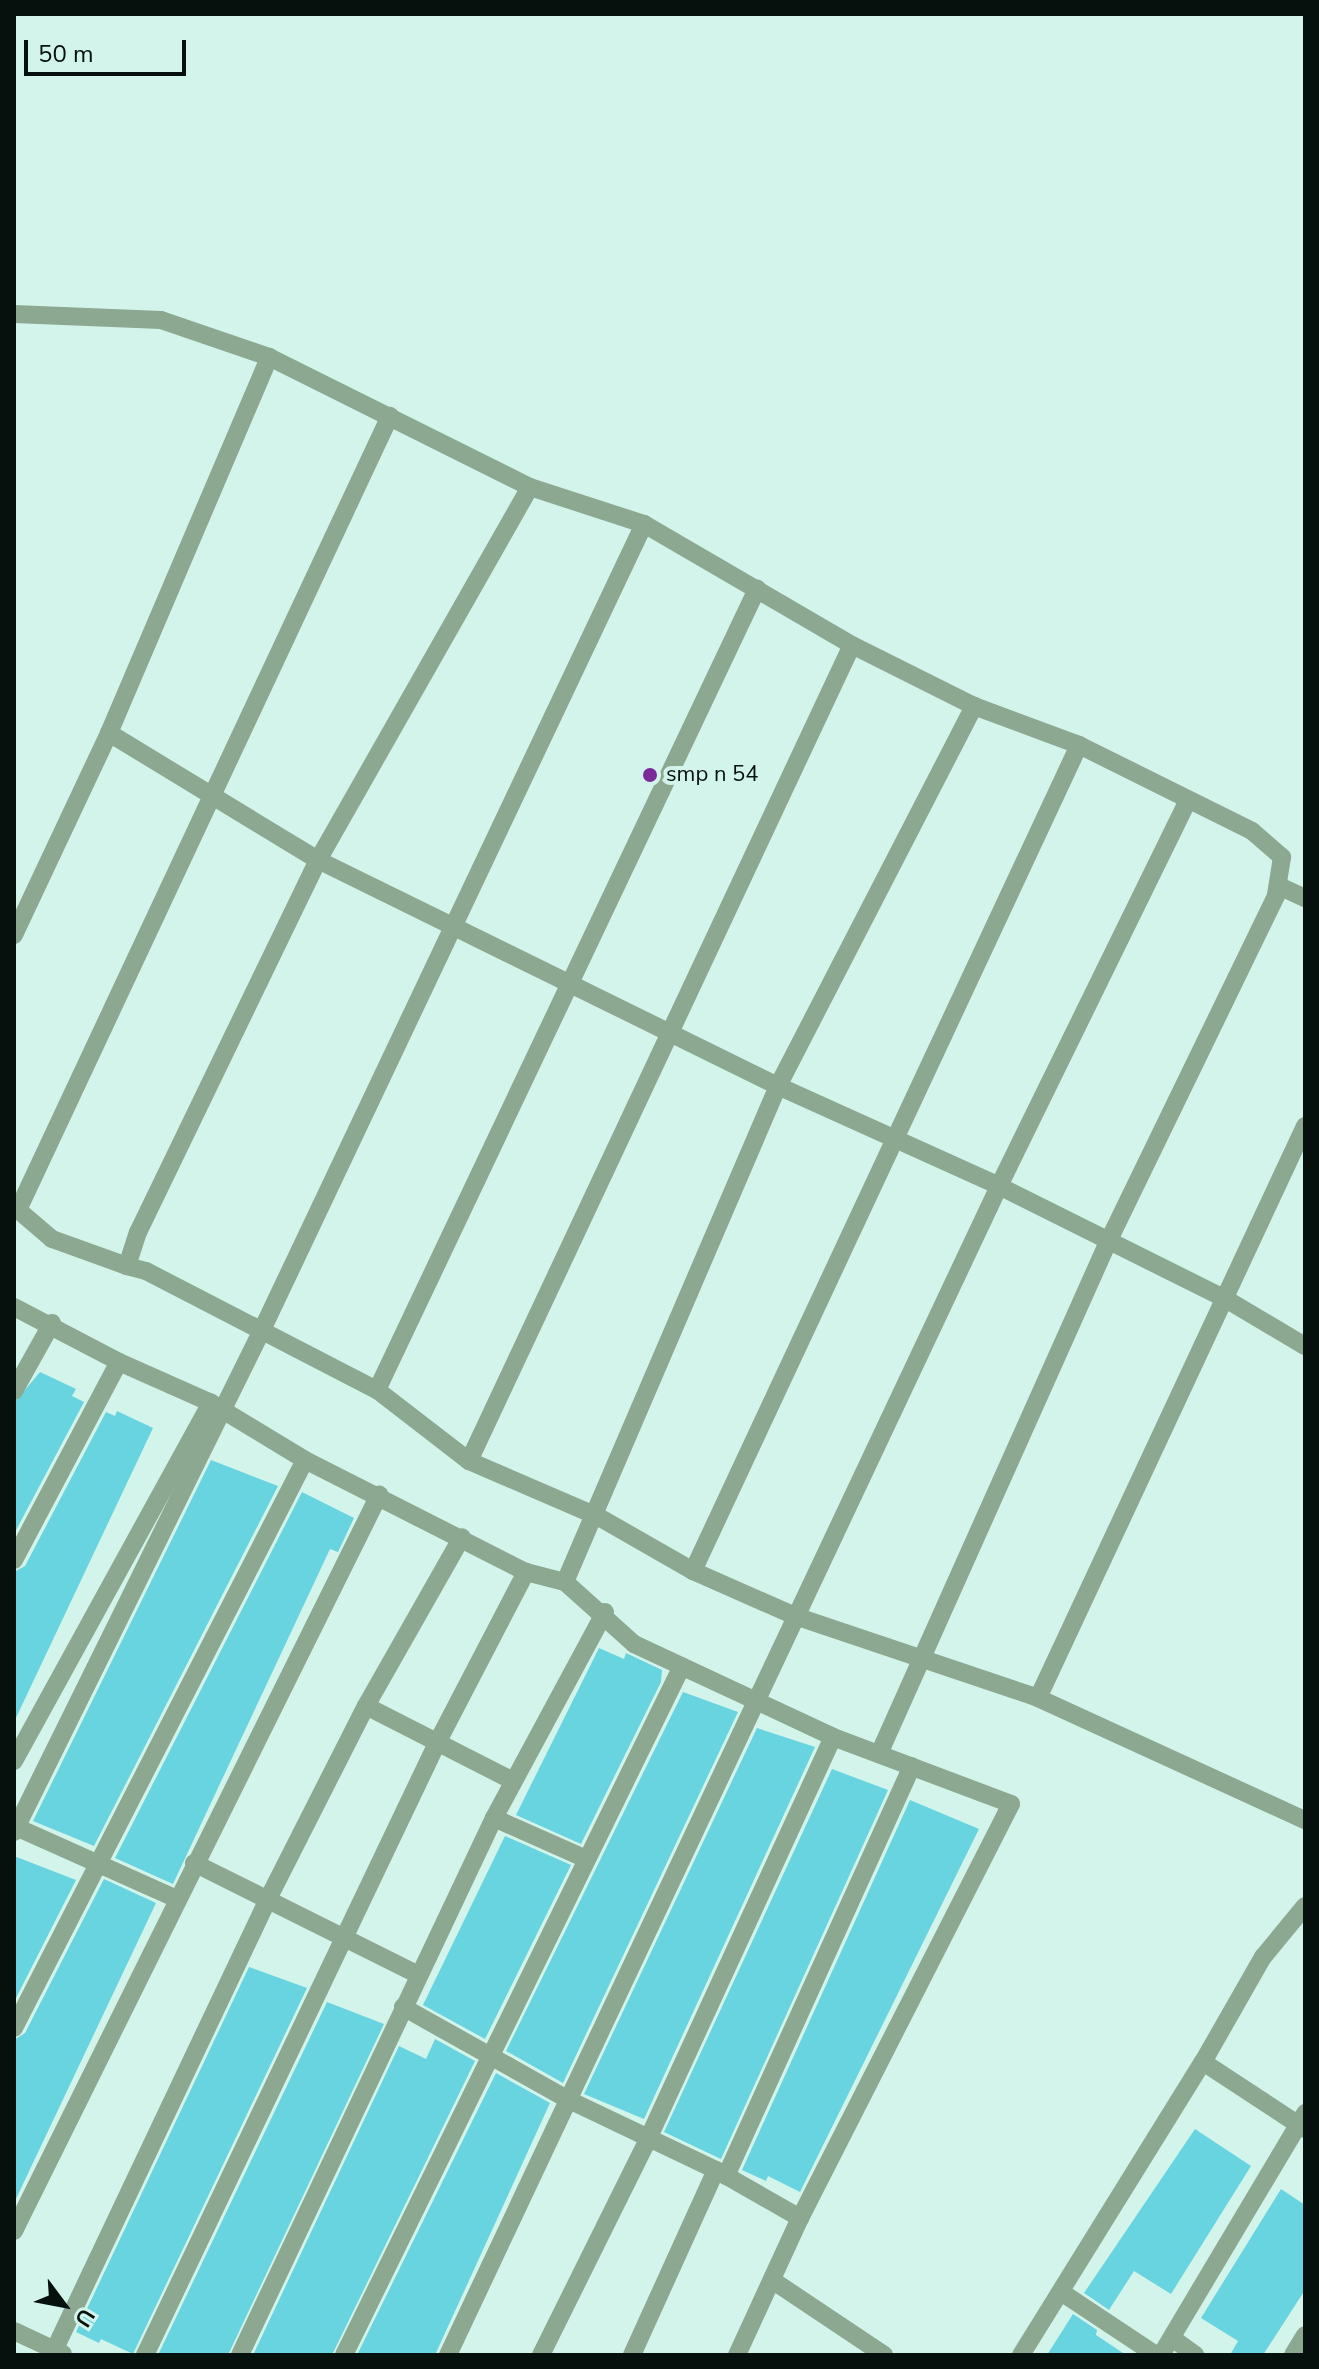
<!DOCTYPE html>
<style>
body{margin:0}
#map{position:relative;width:1319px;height:2369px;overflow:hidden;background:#d3f4eb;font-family:"Nunito Sans",sans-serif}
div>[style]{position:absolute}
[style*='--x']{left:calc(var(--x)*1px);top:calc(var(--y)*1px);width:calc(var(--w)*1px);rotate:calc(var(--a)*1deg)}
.building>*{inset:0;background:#68d4e0}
.minor>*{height:18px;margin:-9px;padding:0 9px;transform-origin:9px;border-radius:9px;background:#8ca891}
.dots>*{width:22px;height:22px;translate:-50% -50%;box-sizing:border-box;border:4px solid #d3f4eb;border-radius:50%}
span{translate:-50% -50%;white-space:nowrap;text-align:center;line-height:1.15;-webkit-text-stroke:8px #d3f4eb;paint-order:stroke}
.poi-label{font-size:22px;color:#06110e}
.left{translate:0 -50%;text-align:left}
.frame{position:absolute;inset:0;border:16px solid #06110e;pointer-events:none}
.north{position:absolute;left:24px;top:2265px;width:80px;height:80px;-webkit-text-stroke:6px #d3f4eb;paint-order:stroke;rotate:122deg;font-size:22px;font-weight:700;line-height:32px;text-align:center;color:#06110e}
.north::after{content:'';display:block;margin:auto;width:28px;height:36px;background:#06110e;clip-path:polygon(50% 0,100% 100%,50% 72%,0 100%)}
.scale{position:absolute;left:24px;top:40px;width:162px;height:36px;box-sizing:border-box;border:4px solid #06110e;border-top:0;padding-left:10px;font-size:24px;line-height:28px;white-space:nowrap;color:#06110e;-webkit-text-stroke:6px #d3f4eb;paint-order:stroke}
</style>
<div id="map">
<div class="building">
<div style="clip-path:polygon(40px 1372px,76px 1389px,72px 1396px,84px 1402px,14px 1534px,14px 1403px)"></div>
<div style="clip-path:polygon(117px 1411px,153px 1428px,14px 1722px,14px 1572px,25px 1566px,106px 1412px,115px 1416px)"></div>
<div style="clip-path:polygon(211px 1460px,278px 1486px,94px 1846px,33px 1821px)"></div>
<div style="clip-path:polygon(302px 1492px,354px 1518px,338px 1552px,330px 1549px,173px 1884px,115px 1858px)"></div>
<div style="clip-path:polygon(599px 1648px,624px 1659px,626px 1653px,662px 1670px,661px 1682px,581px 1844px,516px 1815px)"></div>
<div style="clip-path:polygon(683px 1692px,738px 1712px,563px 2083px,506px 2051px)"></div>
<div style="clip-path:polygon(757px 1728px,815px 1747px,644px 2119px,584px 2094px)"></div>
<div style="clip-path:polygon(832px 1769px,888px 1790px,721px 2159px,664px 2132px)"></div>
<div style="clip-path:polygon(910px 1800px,979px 1829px,800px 2192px,768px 2176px,766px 2181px,742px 2170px)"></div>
<div style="clip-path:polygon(505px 1836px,571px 1865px,485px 2039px,423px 2005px)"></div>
<div style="clip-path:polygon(14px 1856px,76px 1880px,14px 2002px)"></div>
<div style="clip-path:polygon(104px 1879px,156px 1903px,14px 2203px,14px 2040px,25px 2033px)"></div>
<div style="clip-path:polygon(249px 1967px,307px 1988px,133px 2354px,101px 2339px,99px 2343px,76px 2332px)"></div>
<div style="clip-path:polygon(327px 2002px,384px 2024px,228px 2355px,158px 2355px)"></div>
<div style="clip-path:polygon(435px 2039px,475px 2061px,332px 2355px,253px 2355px,399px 2046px,426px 2059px)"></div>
<div style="clip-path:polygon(496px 2073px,550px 2103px,435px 2355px,357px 2355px)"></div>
<div style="clip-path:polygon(1195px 2129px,1251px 2166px,1171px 2294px,1134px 2271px,1109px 2310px,1084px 2293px)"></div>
<div style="clip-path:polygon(1281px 2189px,1305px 2205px,1305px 2290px,1263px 2355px,1230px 2355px,1238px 2341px,1201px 2318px)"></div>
<div style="clip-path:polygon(1073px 2314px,1097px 2330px,1096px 2335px,1126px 2355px,1047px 2355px)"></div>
</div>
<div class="minor">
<div style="--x:14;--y:314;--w:147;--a:2.3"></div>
<div style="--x:161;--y:320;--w:114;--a:18.9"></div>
<div style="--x:269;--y:357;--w:292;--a:26.5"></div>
<div style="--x:530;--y:487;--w:120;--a:18"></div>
<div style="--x:644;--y:524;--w:241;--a:30.2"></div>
<div style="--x:852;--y:645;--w:136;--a:26.6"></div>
<div style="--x:974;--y:706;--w:112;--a:20.4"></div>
<div style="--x:1079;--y:745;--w:193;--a:26.4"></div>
<div style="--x:1252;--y:831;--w:40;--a:41"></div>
<div style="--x:1282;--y:857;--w:39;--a:99"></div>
<div style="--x:1276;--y:896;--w:385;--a:115.9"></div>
<div style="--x:1108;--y:1242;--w:561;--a:114.1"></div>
<div style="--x:530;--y:487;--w:429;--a:119.6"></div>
<div style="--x:318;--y:860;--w:413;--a:115.8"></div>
<div style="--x:138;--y:1232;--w:36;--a:108"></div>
<div style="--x:127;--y:1266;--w:20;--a:15"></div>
<div style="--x:146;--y:1271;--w:260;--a:27.3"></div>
<div style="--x:377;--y:1390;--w:116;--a:37.7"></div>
<div style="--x:469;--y:1461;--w:139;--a:23.3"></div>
<div style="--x:597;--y:1516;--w:111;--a:29.8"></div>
<div style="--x:693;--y:1571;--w:111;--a:23.8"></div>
<div style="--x:795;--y:1616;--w:256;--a:18.6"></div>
<div style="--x:109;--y:733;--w:245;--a:31.3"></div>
<div style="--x:318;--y:860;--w:513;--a:26.17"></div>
<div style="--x:778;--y:1086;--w:243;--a:24.3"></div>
<div style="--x:999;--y:1186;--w:251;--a:26.5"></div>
<div style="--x:1224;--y:1298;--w:94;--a:30.7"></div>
<div style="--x:1279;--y:886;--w:29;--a:25"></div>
<div style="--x:14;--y:935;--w:223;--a:-64.8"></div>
<div style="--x:109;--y:733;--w:409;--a:-66.9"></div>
<div style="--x:1305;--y:1126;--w:631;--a:115.02"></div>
<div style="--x:1038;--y:1698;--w:294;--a:24.6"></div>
<div style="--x:127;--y:1266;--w:80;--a:-160.2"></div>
<div style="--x:52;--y:1239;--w:45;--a:-139.5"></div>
<div style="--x:18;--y:1210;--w:877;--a:-64.9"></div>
<div style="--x:14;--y:1307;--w:119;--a:27.6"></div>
<div style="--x:119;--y:1362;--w:101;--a:24"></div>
<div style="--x:211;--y:1403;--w:110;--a:31.2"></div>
<div style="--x:305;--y:1460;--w:248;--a:26.9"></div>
<div style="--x:526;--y:1572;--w:40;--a:14.4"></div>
<div style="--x:565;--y:1582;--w:93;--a:41.9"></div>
<div style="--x:634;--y:1644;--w:220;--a:25"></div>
<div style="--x:833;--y:1737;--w:190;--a:20.6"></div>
<div style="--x:1011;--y:1804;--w:465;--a:117"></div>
<div style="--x:800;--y:2218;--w:151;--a:114.7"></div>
<div style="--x:377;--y:1390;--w:887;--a:-64.62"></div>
<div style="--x:14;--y:1391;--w:78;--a:-60.8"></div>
<div style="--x:469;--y:1461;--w:901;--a:-64.86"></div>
<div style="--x:14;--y:1560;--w:224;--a:-62.1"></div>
<div style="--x:693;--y:1571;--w:912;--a:-64.95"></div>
<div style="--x:565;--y:1582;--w:540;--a:-66.76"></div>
<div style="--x:778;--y:1086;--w:428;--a:-62.7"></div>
<div style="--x:366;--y:1706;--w:165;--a:27"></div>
<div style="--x:14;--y:1761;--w:409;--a:-61.2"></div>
<div style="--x:494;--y:1818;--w:101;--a:24"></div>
<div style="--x:16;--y:1827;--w:176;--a:24.1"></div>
<div style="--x:14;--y:1832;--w:560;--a:-63.71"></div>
<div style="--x:262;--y:1330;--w:892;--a:-64.64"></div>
<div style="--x:194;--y:1863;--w:251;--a:26.5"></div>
<div style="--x:403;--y:2007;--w:190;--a:29.3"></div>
<div style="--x:569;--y:2100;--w:163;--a:25.5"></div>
<div style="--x:716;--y:2170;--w:97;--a:29.7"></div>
<div style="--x:14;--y:2028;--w:638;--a:-62.87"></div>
<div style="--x:1203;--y:2062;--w:121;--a:-60.3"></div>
<div style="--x:1263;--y:1957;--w:66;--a:-50.5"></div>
<div style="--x:726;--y:2176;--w:450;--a:-65.6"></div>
<div style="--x:14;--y:2231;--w:822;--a:-63.62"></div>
<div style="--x:772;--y:2280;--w:135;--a:33.8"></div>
<div style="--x:1061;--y:2292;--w:114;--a:33.6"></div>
<div style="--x:14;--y:2331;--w:54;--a:25.1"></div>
<div style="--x:1172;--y:2338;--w:29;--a:36"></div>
<div style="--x:52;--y:2355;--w:505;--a:-64.65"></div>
<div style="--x:268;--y:1899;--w:216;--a:-63.1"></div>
<div style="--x:366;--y:1706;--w:194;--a:-60.4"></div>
<div style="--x:145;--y:2355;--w:678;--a:-64.49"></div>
<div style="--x:437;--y:1743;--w:193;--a:-62.5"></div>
<div style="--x:240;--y:2355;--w:594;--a:-64.69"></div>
<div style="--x:494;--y:1818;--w:234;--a:-61.7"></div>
<div style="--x:344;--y:2355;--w:767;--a:-63.87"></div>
<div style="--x:448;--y:2355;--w:1292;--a:-64.76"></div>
<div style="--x:999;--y:1186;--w:429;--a:-63.9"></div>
<div style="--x:541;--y:2355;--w:243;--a:-63.6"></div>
<div style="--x:649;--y:2137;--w:440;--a:-65.3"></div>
<div style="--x:632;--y:2355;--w:203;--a:-65.6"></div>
<div style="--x:1021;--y:2355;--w:345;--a:-58.2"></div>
<div style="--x:1203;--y:2062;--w:122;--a:33.3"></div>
<div style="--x:1161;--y:2355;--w:282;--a:-59.2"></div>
<div style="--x:1293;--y:2355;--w:23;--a:-59"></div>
</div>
<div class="dots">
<div style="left:650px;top:775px;background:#7b2a9a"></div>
</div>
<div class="poi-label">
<span class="left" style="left:666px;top:775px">smp n 54</span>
</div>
<div class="frame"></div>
<div class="north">U</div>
<div class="scale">50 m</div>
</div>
